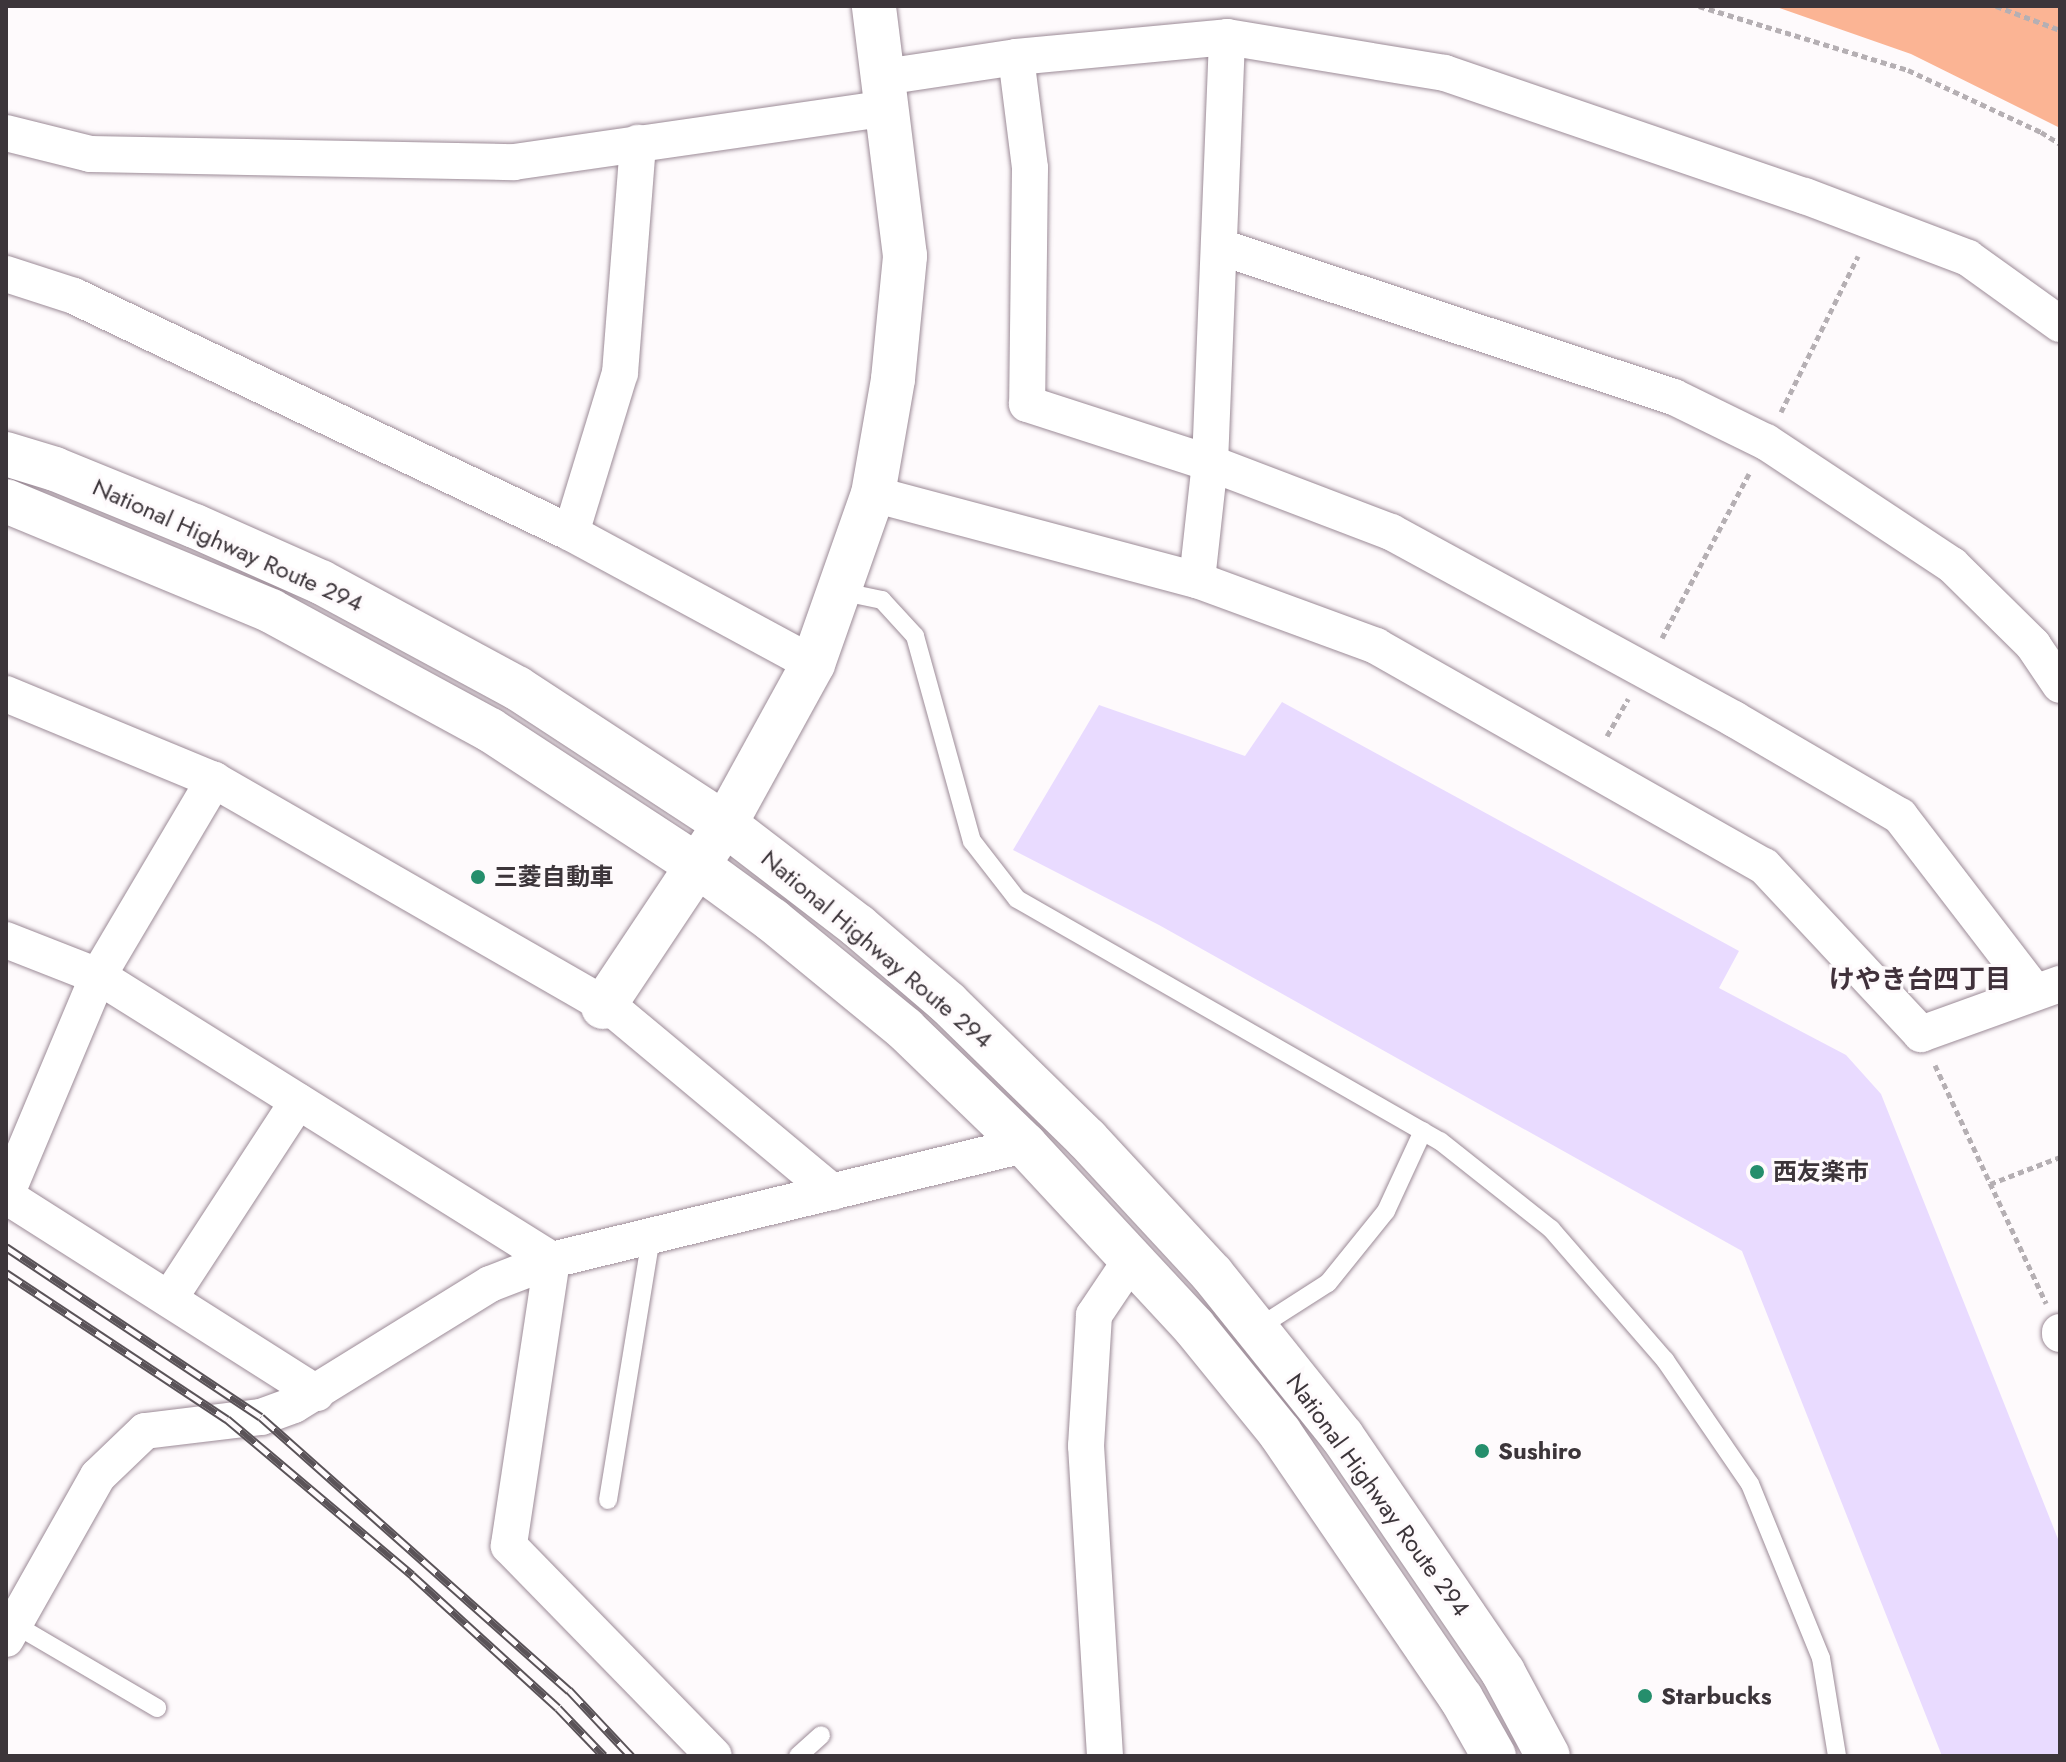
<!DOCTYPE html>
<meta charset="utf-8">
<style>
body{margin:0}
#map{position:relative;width:2066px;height:1762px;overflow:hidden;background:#fefafc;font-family:Jost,"Noto Sans JP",sans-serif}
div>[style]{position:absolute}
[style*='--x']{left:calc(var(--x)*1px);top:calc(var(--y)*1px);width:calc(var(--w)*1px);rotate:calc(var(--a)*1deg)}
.green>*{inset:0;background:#fbb494}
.building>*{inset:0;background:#e9dbff}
.path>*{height:5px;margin-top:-2.5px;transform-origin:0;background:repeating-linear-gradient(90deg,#b5afb3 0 6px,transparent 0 10px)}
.roads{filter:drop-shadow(0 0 2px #9c8b97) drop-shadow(0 0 2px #9c8b97)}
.lane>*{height:18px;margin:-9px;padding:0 9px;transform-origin:9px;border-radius:9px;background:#fff}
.street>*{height:36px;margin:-18px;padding:0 18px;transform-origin:18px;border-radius:18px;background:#fff}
.secondary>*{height:44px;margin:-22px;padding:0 22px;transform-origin:22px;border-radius:22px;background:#fff}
.highway>*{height:44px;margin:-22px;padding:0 22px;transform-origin:22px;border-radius:22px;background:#fff}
.rail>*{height:9px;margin-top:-4.5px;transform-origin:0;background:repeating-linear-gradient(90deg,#fefafc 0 18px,#5a5358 0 36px);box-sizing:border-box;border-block:2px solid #5a5358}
.dots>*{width:22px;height:22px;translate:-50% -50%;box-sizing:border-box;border:4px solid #fefafc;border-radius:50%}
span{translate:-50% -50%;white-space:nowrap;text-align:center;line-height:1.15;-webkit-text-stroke:6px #fefafc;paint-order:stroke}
.street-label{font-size:24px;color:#3c353a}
.poi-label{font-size:24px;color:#3c353a;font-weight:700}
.left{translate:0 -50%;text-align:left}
.neighbourhood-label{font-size:26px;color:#40313b;font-weight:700}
.frame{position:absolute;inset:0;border:8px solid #3c353a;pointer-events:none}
</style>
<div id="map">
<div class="green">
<div style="clip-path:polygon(1774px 6px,2060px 6px,2060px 128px,1911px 54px)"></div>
</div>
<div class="building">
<div style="clip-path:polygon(1282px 702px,1739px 951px,1719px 988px,1846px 1055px,1881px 1094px,2060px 1544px,2060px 1756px,1942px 1756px,1742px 1251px,1159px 925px,1013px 850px,1099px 705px,1245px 756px)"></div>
</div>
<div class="path">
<div style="--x:1699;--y:6;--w:219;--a:17"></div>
<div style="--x:1908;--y:70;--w:147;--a:25"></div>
<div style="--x:2041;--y:132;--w:22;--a:32"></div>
<div style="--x:1996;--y:6;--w:68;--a:20.6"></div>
<div style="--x:1781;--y:412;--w:174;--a:-63.7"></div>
<div style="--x:1662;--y:638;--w:186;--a:-62.1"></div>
<div style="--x:1607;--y:736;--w:43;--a:-60.4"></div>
<div style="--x:1935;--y:1065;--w:263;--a:65"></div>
<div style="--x:1990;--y:1184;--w:75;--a:-21.1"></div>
</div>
<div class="roads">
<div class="lane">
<div style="--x:839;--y:591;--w:44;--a:11.8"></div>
<div style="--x:882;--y:600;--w:49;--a:47.5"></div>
<div style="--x:915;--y:636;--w:213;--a:74.5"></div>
<div style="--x:972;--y:841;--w:73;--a:52.2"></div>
<div style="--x:1017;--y:899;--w:487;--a:29.8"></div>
<div style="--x:1440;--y:1141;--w:142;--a:38.4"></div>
<div style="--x:1551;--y:1229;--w:174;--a:49"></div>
<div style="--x:1665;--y:1360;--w:150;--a:55.6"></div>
<div style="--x:1750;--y:1484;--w:188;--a:67.8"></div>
<div style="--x:1821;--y:1658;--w:99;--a:80.7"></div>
<div style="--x:1256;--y:1329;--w:85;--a:-32.6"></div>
<div style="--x:1328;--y:1283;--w:92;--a:-51.1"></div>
<div style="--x:1386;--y:1211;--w:88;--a:-65.2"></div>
<div style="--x:608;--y:1500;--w:267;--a:-80.7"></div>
<div style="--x:14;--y:1624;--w:166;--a:30.4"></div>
<div style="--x:798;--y:1756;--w:31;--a:-42"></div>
</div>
<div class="street">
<div style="--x:1016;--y:57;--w:112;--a:82.8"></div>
<div style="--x:1030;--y:168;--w:236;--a:90.7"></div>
<div style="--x:1027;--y:404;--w:192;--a:17.9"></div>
<div style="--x:1210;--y:463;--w:194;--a:20.9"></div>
<div style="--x:1391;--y:532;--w:391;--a:28.6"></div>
<div style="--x:1734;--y:719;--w:192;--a:30.3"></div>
<div style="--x:1900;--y:816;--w:222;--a:52.5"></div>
<div style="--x:884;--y:77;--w:134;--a:-8.6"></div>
<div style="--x:1016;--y:57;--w:212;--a:-5.4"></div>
<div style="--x:1227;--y:37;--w:221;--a:9.4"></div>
<div style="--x:1445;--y:73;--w:380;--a:18.9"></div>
<div style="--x:1805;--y:196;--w:174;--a:20.8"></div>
<div style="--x:1968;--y:258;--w:113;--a:35.7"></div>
<div style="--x:6;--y:133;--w:87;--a:14"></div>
<div style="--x:90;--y:154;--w:424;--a:1.1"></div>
<div style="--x:514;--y:162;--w:374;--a:-8.2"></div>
<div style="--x:1220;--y:247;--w:478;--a:18.3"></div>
<div style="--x:1674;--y:397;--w:102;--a:26.1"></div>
<div style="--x:1766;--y:442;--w:223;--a:33.5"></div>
<div style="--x:1952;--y:565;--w:114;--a:44.6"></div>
<div style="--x:2033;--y:645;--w:48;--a:56"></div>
<div style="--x:6;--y:274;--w:71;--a:17.9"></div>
<div style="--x:74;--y:296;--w:551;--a:25.49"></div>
<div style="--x:571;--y:533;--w:275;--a:28.4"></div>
<div style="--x:873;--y:494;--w:335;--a:14.9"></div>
<div style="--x:1197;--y:580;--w:191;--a:20.2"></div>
<div style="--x:1376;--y:646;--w:446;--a:29.6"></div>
<div style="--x:1764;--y:866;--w:230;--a:46.9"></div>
<div style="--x:1921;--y:1034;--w:148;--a:-19.8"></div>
<div style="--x:571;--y:533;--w:167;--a:-73"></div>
<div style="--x:620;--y:373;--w:231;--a:-85.5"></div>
<div style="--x:1197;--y:580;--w:118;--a:-83.7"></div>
<div style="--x:1210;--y:463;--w:426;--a:-87.7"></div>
<div style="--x:6;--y:694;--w:225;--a:22.5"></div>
<div style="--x:214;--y:780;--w:463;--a:29.9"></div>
<div style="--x:615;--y:1011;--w:283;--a:39.8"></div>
<div style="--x:6;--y:940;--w:99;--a:21.4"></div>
<div style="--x:98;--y:976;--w:536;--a:32.03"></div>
<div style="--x:552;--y:1260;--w:289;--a:98.6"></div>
<div style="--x:509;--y:1546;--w:293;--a:45.7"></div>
<div style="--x:6;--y:1195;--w:238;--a:-67.2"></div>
<div style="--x:98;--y:976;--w:228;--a:-59.4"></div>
<div style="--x:6;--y:1196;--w:368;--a:32.4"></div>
<div style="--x:169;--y:1299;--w:236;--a:-56.9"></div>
<div style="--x:2060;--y:1332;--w:2;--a:90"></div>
<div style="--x:6;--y:1639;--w:187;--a:-60.6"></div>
<div style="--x:98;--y:1476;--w:65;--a:-43.8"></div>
<div style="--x:145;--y:1431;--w:117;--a:-6.9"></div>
<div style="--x:261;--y:1417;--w:35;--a:-20"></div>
<div style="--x:294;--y:1405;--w:230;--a:-31.7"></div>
<div style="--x:490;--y:1284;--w:66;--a:-21.2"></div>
<div style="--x:552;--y:1260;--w:487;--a:-13.7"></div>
<div style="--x:1105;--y:1756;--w:311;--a:-93.5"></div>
<div style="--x:1086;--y:1446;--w:131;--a:-86.5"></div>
<div style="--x:1094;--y:1315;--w:70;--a:-56.1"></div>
</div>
<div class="secondary">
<div style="--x:603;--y:1007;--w:220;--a:-56.3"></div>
<div style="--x:725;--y:824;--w:183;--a:-61.2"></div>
<div style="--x:813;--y:664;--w:180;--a:-70.6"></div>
<div style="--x:873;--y:494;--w:117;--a:-80.1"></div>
<div style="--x:893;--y:379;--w:124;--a:-84.4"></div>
<div style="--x:905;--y:256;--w:252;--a:-97.1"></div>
</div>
<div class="highway">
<div style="--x:6;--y:454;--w:51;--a:17"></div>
<div style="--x:55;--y:469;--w:151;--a:22.2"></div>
<div style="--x:195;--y:526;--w:138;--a:24"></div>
<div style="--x:321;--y:582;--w:223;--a:28.4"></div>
<div style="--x:517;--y:688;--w:249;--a:33.2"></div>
<div style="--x:725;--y:824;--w:168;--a:37.5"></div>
<div style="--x:858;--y:926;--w:118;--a:40.5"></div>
<div style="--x:948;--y:1003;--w:194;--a:44.4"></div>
<div style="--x:1087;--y:1139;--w:184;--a:47.2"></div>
<div style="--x:1212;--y:1274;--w:208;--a:51.3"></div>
<div style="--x:1342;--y:1436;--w:286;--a:55.7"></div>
<div style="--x:1503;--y:1672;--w:95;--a:61.8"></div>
<div style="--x:6;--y:501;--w:287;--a:22.5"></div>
<div style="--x:271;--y:611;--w:249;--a:28.5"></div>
<div style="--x:490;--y:730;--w:249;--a:33.2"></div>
<div style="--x:698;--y:866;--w:92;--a:36.1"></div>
<div style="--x:772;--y:920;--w:172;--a:39.3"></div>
<div style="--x:905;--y:1029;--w:167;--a:44"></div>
<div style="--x:1025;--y:1145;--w:248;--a:47.1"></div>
<div style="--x:1194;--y:1327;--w:136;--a:50.9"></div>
<div style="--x:1280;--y:1433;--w:321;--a:55.7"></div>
<div style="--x:1461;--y:1698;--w:67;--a:60.4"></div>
</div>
</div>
<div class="rail">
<div style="--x:6;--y:1247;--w:306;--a:33.7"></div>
<div style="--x:261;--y:1417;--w:412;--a:41.6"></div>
<div style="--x:569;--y:1690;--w:91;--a:46.8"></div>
<div style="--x:6;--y:1273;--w:265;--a:33.5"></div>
<div style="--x:227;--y:1419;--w:242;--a:40.1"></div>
<div style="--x:412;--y:1575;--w:197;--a:42.3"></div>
<div style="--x:558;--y:1708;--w:66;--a:46.2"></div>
</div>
<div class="dots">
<div style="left:478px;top:877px;background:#258e6c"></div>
<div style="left:1757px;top:1172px;background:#258e6c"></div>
<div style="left:1482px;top:1451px;background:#258e6c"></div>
<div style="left:1645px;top:1696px;background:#258e6c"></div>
</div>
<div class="street-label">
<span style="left:228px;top:545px;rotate:24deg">National Highway Route 294</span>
<span style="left:877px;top:949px;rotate:40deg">National Highway Route 294</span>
<span style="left:1378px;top:1495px;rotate:54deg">National Highway Route 294</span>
</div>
<div class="poi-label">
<span class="left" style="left:494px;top:877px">三菱自動車</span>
<span class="left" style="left:1773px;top:1172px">西友楽市</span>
<span class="left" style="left:1498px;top:1451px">Sushiro</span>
<span class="left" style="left:1661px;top:1696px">Starbucks</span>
</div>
<div class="neighbourhood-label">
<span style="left:1920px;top:980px">けやき台四丁目</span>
</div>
<div class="frame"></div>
</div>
